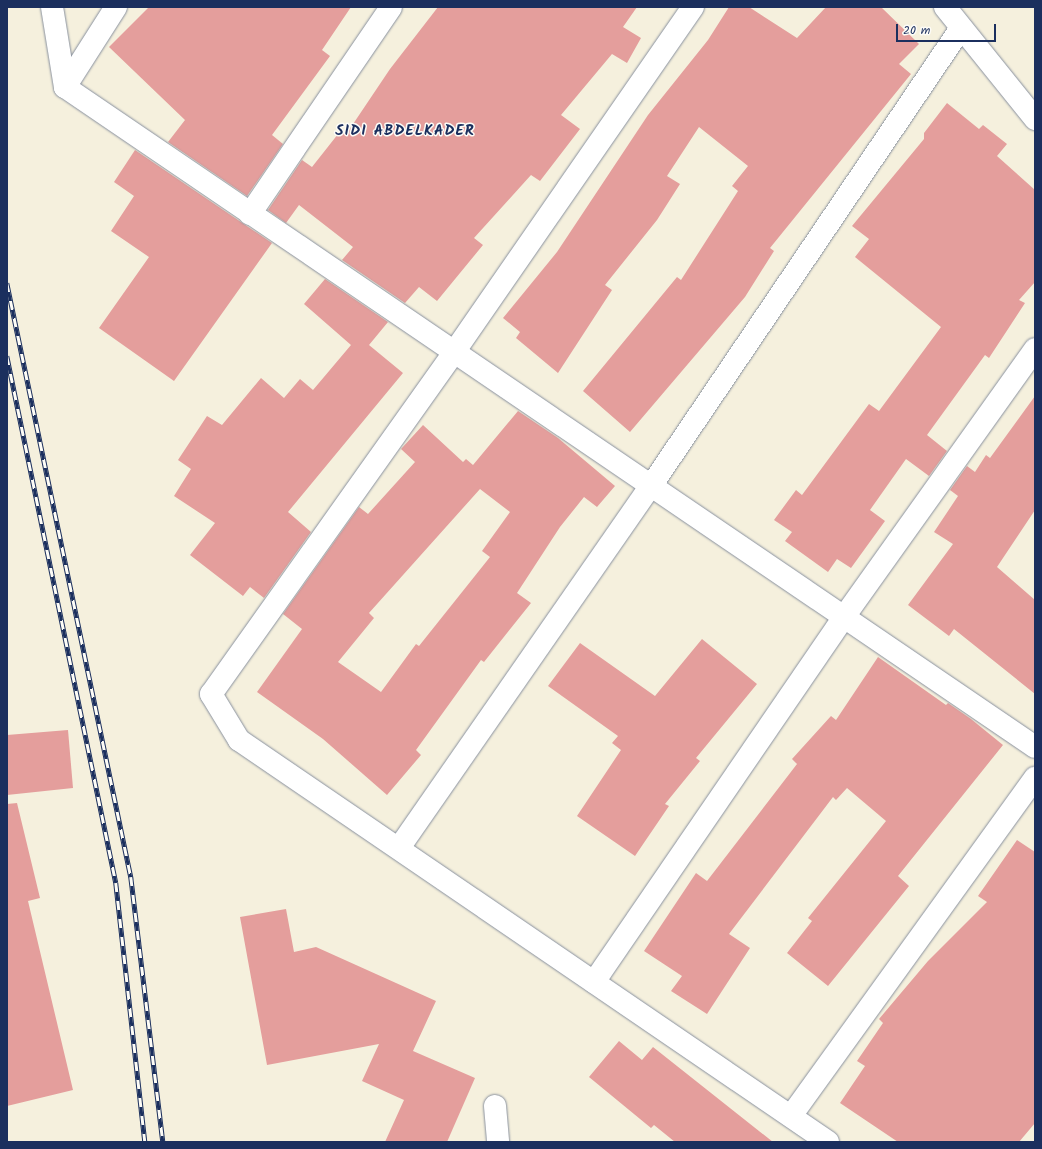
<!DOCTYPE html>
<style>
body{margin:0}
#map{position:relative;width:1042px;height:1149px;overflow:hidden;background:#f5f0dd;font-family:Kalam,sans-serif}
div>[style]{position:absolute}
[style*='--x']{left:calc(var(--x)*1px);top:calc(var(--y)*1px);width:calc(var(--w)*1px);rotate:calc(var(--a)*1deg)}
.building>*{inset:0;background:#e49e9c}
.roads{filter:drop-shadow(0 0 1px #88909e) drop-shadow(0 0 1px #88909e)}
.minor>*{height:22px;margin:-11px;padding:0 11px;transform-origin:11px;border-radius:11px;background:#fff}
.rail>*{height:4.5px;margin-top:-2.25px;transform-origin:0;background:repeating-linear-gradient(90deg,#fdfcf7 0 9px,#1b2f5e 0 18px);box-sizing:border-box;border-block:1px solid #1b2f5e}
span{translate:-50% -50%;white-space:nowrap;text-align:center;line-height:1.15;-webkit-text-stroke:3px #fdfcf7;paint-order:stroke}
.district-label{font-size:15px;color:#1b2f5e;font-weight:700;letter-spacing:1px}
.frame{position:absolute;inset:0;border:8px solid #1b2f5e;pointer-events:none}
.scale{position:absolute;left:896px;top:24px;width:100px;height:18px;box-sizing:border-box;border:2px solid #1b2f5e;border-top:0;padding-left:5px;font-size:12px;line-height:14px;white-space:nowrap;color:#1b2f5e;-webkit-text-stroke:3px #fdfcf7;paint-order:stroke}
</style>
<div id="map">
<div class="building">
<div style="clip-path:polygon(149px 7px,351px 7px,322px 50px,330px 56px,272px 135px,283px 144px,247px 196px,168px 142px,185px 120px,109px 47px)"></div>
<div style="clip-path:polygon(438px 7px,637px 7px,623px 27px,641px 38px,627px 63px,612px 54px,561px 115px,580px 129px,540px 181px,531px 175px,474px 238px,483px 245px,437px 301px,419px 287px,405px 303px,342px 260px,353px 247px,299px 205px,286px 223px,268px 210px,302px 160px,312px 167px,342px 129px,347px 133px,390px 69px)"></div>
<div style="clip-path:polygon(729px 7px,749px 7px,797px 38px,826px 7px,881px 7px,919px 44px,899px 64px,911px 74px,770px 248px,774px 251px,745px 297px,630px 432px,583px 391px,677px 277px,681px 280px,738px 191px,732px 186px,748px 166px,699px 127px,667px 176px,680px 184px,657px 220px,605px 285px,612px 290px,558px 373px,516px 338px,520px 332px,503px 318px,557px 252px,648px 115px,708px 40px)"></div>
<div style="clip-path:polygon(947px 103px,979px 129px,983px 125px,1007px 144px,997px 156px,1035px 190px,1035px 282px,1019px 300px,1025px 303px,989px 358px,985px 355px,927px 435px,947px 451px,929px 476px,906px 459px,870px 510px,885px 521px,851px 568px,837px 559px,828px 572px,785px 541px,792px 532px,774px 520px,796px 490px,802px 495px,869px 404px,879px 411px,941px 327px,855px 257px,869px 239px,852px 226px,924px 139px,924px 133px)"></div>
<div style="clip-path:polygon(135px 150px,272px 243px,174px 381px,99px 328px,149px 257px,111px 231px,134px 196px,114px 182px)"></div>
<div style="clip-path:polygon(325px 279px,388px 322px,369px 345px,403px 373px,288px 512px,311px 532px,264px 598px,250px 587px,243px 596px,190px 555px,215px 523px,174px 496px,191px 469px,178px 460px,207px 416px,222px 425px,261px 378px,284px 398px,300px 379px,313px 390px,351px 345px,304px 304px)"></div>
<div style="clip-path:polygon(1035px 396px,1035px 510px,997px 567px,1035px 600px,1035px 694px,954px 629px,949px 636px,908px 605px,953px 544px,934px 532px,958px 496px,950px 490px,967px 466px,975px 472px,986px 455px,990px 458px)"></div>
<div style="clip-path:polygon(evenodd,518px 411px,558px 438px,615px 486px,597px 507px,584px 497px,560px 527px,517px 593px,531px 603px,484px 662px,481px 660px,416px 750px,421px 755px,387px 795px,323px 739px,257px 692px,302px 629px,283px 614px,359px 507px,368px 514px,415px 462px,401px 449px,423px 425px,463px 462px,466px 459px,473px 465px,518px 411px,480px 489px,510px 512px,482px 551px,490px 557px,419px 646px,416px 644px,381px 692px,338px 662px,374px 618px,369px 613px,480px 489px)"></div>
<div style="clip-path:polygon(702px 639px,757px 684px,696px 758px,700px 761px,665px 804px,669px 806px,635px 856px,577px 816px,621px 750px,612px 743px,618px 736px,548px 686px,580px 643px,655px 696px)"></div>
<div style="clip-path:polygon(878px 657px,946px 705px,948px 703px,971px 719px,1003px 745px,898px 876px,909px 886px,828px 986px,787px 953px,812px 921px,808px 918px,886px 821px,847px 788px,836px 800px,833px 797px,729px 934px,750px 948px,707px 1014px,671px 991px,682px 976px,644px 951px,696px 873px,707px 881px,797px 764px,792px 759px,831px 716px,836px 720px)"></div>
<div style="clip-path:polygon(68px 730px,73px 788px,7px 795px,7px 735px)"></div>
<div style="clip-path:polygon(17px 803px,40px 898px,28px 901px,73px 1090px,7px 1106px,7px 804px)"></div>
<div style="clip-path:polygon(1017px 840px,1035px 852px,1035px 1123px,1019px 1142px,898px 1142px,840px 1103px,865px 1066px,857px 1061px,883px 1023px,879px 1019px,928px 961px,987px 902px,978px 896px)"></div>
<div style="clip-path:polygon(286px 909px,294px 952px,316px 947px,436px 1001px,413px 1051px,475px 1078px,447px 1142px,385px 1142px,404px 1100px,362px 1081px,379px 1044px,267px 1065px,240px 917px)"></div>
<div style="clip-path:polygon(619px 1041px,642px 1060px,653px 1047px,773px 1142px,675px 1142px,654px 1125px,651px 1128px,589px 1077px)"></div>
</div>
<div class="roads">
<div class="minor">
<div style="--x:52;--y:7;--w:81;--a:80.8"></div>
<div style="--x:116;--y:7;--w:95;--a:122.5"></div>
<div style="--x:65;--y:87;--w:1173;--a:34.23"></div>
<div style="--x:693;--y:7;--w:418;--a:124.7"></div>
<div style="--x:455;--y:351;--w:421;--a:125.4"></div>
<div style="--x:211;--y:694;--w:54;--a:58.7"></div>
<div style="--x:239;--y:740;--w:713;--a:34.31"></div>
<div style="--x:945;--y:7;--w:144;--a:51.2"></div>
<div style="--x:250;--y:214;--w:250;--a:-55.7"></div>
<div style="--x:399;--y:848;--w:441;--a:-55.2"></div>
<div style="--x:651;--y:486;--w:553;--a:-55.91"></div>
<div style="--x:594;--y:982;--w:442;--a:-55.6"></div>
<div style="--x:844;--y:617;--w:329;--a:-54.5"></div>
<div style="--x:495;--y:1106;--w:36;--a:85"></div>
<div style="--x:791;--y:1116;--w:417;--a:-54.2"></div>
</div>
</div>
<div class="rail">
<div style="--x:7;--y:283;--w:607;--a:78.21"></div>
<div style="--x:131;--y:877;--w:267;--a:83.1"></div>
<div style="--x:7;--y:356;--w:538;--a:78.31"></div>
<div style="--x:116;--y:883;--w:261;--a:83.6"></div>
</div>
<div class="district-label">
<span style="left:405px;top:132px">SIDI ABDELKADER</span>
</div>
<div class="frame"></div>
<div class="scale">20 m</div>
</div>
